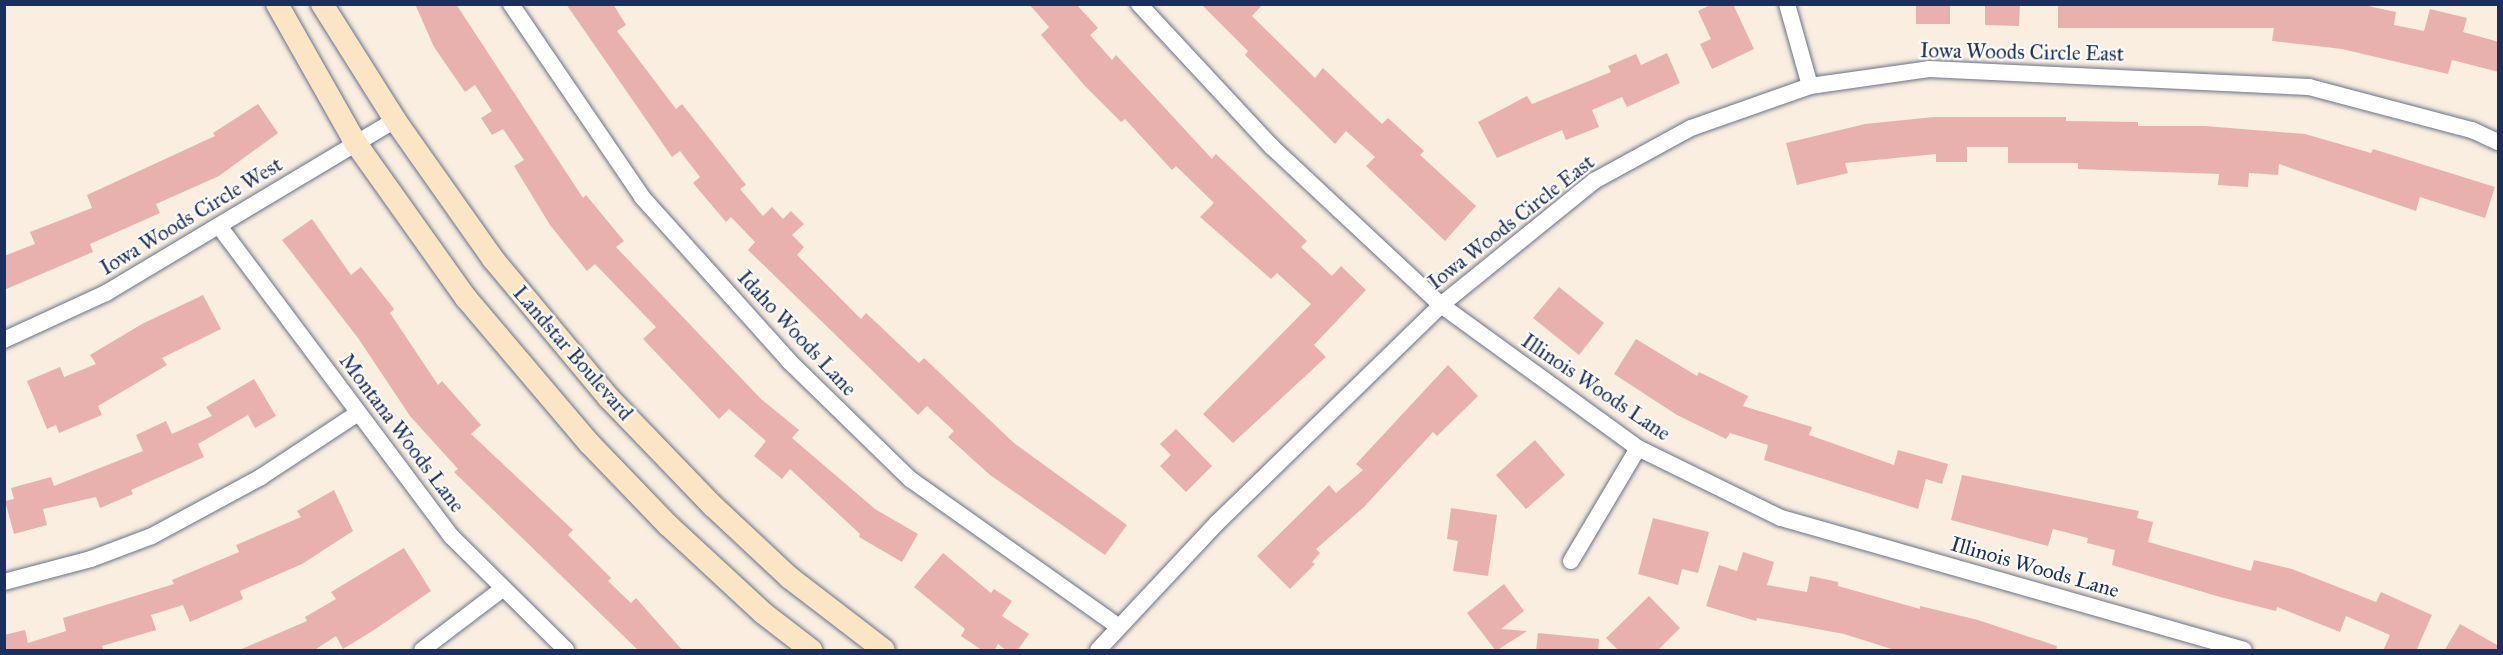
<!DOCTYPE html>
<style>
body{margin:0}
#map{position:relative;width:2503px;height:655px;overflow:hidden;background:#f9eedf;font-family:"IM FELL Great Primer",serif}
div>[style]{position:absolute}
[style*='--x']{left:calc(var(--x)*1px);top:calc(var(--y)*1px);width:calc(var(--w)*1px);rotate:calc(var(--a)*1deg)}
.building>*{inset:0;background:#e9b1ae}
.roads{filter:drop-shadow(0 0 2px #69728b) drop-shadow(0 0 2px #69728b)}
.street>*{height:16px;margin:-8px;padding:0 8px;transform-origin:8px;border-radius:8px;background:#fff}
.secondary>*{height:22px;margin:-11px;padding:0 11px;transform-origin:11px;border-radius:11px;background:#fce5c4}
span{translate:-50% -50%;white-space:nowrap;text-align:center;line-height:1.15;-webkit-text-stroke:4.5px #fdfcf7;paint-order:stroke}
.street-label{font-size:21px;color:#1b2f5e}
.frame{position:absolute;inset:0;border:6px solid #1b2f5e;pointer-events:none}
</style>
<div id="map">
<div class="building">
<div style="clip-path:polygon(415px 4px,456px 4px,583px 198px,586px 195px,624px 241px,616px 247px,761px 399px,799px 430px,792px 438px,875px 509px,918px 534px,902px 562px,859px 537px,860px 534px,790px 469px,782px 479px,754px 456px,766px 441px,729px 409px,719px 419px,643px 339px,656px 327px,595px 264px,587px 271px,550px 225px,514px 166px,524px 160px,503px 129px,492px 135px,481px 118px,492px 111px,475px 85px,465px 92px,434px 47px)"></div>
<div style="clip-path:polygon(566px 4px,613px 4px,626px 25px,617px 31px,676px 109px,682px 104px,746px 185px,740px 189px,763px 216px,772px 207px,783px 219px,791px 211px,804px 224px,792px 235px,804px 247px,797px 255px,861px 319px,866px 313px,919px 363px,924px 358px,1014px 443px,1127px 525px,1105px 555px,990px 475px,948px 437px,954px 431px,927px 406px,918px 415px,748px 250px,755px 242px,731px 217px,726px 222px,693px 183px,700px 177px,680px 151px,672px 157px)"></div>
<div style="clip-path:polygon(1029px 4px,1076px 4px,1098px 28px,1090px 35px,1112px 60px,1116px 55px,1212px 159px,1216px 154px,1307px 241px,1301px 247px,1332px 276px,1341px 266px,1366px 290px,1314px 345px,1326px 357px,1233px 443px,1203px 414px,1311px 304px,1277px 273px,1271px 279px,1200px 217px,1214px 203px,1176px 166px,1172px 170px,1125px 119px,1121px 122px,1085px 86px,1041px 35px,1049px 27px)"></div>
<div style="clip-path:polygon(1201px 4px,1263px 4px,1252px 16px,1315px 78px,1323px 68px,1382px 124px,1388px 118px,1424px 151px,1420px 155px,1476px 206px,1445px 241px,1366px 166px,1375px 157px,1346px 131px,1335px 144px,1245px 55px,1248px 51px)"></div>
<div style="clip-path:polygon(1712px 4px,1733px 4px,1754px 49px,1712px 69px,1700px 44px,1711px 39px,1698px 11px)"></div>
<div style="clip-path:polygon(1916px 4px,1950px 4px,1950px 24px,1916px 24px)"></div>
<div style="clip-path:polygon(1985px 4px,2020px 4px,2019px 26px,1985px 25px)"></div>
<div style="clip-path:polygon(2058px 4px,2359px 4px,2396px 12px,2394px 25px,2424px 31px,2430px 9px,2467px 18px,2463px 32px,2499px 42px,2499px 72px,2452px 60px,2448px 74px,2342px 49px,2272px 41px,2274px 28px,2058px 28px)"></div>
<div style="clip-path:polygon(1667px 53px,1680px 83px,1627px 107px,1622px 97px,1592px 110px,1599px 127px,1566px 140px,1562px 130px,1497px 158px,1478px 122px,1527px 96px,1532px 104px,1611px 72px,1608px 66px,1636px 54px,1641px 65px)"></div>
<div style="clip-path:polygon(258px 104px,278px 133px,219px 176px,156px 204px,160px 213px,90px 244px,93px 252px,4px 290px,4px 256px,35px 244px,30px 232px,92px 208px,87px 195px,215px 136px,213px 133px)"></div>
<div style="clip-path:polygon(1934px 117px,2066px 117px,2066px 121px,2138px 122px,2138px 126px,2205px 126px,2305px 134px,2371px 153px,2373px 149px,2495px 187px,2485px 218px,2420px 197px,2416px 211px,2279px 164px,2278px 175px,2249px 173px,2248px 187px,2218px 185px,2219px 174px,2078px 169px,2078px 163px,2008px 163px,2008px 147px,1967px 147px,1967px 162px,1936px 162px,1936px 154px,1845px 163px,1848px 173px,1797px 185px,1786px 143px,1865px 124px)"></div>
<div style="clip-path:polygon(312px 219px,351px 275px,361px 267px,394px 309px,390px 313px,438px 385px,442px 381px,481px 425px,471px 434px,573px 530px,568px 535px,611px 578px,608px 581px,631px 603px,636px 598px,683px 651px,639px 651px,454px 472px,458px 469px,410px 416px,358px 338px,282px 240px)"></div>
<div style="clip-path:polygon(1559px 287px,1604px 323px,1579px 355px,1533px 318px)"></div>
<div style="clip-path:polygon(203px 295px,221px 329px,162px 358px,167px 365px,98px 406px,102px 415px,59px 433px,56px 425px,47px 429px,27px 381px,60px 367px,64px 377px,96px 364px,90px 355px,142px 324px)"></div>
<div style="clip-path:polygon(1636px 339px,1697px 376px,1699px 372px,1748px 396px,1743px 406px,1812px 427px,1809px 435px,1894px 465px,1898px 450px,1948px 464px,1942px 484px,1926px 479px,1918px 509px,1764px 460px,1768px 445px,1730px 433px,1726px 439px,1677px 415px,1614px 374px)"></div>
<div style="clip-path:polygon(1448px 365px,1478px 396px,1437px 436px,1433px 432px,1364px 507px,1316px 549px,1320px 553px,1312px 562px,1315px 564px,1290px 589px,1257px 556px,1329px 485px,1336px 493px,1363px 470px,1356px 464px)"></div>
<div style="clip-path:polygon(254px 379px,276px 416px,255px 428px,248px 415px,198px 444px,204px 457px,131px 490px,133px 494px,100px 508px,96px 497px,43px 509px,47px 525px,14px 534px,5px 501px,14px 499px,11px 488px,51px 477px,54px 486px,143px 451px,136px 435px,166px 421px,172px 434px,212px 416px,206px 407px)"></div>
<div style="clip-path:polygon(1176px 429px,1212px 466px,1186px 492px,1160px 466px,1171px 455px,1160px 444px)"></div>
<div style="clip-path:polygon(1535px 440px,1565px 475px,1526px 509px,1496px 475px)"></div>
<div style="clip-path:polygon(1962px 475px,2139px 511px,2137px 518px,2153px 522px,2148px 542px,2251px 571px,2254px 560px,2292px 569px,2376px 602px,2381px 592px,2432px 615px,2416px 651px,2383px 651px,2390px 635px,2346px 616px,2340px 632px,2277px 607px,2276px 611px,2220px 597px,2112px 565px,2115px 550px,2087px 543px,2088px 538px,2053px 529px,2048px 546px,1951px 520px)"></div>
<div style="clip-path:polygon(334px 490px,353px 531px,302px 564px,240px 591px,243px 599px,190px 622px,183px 605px,151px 615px,156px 630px,102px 646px,104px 651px,4px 651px,4px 635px,25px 630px,28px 643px,66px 631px,63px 618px,174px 584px,172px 580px,239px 552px,236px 545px,301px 517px,297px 511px)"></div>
<div style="clip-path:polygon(1451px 508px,1497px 515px,1488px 576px,1453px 571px,1458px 541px,1447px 539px)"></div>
<div style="clip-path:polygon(1653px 518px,1709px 532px,1698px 573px,1682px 569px,1678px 585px,1638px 574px)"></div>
<div style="clip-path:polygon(404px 548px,431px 591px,374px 630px,343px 649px,336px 636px,313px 651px,237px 651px,307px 621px,305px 617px,336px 599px,331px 592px)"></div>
<div style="clip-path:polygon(1743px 552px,1774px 562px,1767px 585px,1807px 592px,1810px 576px,1838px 582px,1838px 586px,1920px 609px,1920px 606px,1978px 620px,2057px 646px,2056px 651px,1898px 651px,1844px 634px,1757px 618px,1756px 621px,1706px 606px,1719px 565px,1737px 571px)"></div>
<div style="clip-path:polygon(943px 553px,991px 593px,994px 589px,1012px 601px,1002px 616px,1029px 634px,1017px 651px,1007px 651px,998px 644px,994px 651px,983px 651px,961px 636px,965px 629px,914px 587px)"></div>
<div style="clip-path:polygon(1504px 584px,1524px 611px,1501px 629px,1527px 631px,1496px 651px,1467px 613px)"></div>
<div style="clip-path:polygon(1649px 596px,1680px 628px,1657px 651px,1619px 651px,1606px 638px)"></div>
<div style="clip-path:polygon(2460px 624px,2499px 646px,2499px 651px,2444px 651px)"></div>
<div style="clip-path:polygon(1538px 633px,1599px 639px,1598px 651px,1536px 651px)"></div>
</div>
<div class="roads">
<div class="street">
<div style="--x:511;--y:4;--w:233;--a:55.8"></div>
<div style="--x:642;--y:197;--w:220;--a:48.1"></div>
<div style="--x:789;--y:361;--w:169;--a:44.3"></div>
<div style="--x:910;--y:479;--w:255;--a:35.3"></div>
<div style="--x:1139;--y:4;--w:194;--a:47.1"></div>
<div style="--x:1271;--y:146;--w:233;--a:43.1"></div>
<div style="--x:1441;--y:305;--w:243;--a:36"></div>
<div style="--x:1638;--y:448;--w:159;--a:26.1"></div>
<div style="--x:1781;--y:518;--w:481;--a:15.9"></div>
<div style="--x:1787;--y:4;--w:85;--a:74.3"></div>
<div style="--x:219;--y:226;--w:387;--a:53.2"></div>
<div style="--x:451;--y:536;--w:162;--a:44.7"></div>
<div style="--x:4;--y:340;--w:112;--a:-24.7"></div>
<div style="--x:106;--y:293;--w:337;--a:-30.9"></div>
<div style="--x:1571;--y:561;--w:131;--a:-59.3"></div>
<div style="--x:4;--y:582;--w:90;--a:-14.8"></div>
<div style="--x:91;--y:559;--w:65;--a:-20.7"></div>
<div style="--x:152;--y:536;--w:124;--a:-28.4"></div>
<div style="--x:261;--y:477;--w:116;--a:-33.4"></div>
<div style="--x:422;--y:650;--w:99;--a:-37.2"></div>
<div style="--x:1098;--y:650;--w:174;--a:-46.9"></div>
<div style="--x:1217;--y:523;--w:313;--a:-44.2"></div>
<div style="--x:1441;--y:305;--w:197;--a:-39"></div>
<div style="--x:1594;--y:181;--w:111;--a:-28.7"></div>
<div style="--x:1691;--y:128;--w:126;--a:-19.4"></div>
<div style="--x:1810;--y:86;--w:120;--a:-8.1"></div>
<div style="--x:1929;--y:69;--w:380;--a:2.7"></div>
<div style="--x:2309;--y:87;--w:169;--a:14.8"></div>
<div style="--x:2472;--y:130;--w:29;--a:25"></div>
</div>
<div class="secondary">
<div style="--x:277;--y:4;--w:159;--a:60.5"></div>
<div style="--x:355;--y:142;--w:191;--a:54.6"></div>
<div style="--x:466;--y:298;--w:190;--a:49.7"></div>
<div style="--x:589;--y:443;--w:114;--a:46.1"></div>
<div style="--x:668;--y:525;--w:129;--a:42.8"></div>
<div style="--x:763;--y:613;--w:61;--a:37.6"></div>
<div style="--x:322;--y:4;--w:137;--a:57.8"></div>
<div style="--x:395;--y:120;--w:170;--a:54.8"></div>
<div style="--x:493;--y:259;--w:181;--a:50.2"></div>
<div style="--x:609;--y:398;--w:150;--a:46.1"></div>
<div style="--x:713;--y:506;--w:105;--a:43.1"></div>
<div style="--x:790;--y:578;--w:118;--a:37.5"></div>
</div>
</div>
<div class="street-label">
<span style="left:2022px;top:52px;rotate:1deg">Iowa Woods Circle East</span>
<span style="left:191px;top:216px;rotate:-31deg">Iowa Woods Circle West</span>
<span style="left:1511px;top:222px;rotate:-38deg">Iowa Woods Circle East</span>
<span style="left:797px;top:333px;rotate:47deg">Idaho Woods Lane</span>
<span style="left:573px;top:353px;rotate:49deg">Landstar Boulevard</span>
<span style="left:1596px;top:387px;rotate:34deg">Illinois Woods Lane</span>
<span style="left:402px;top:433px;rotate:53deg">Montana Woods Lane</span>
<span style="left:2035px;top:567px;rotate:16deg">Illinois Woods Lane</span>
</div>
<div class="frame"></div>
</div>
